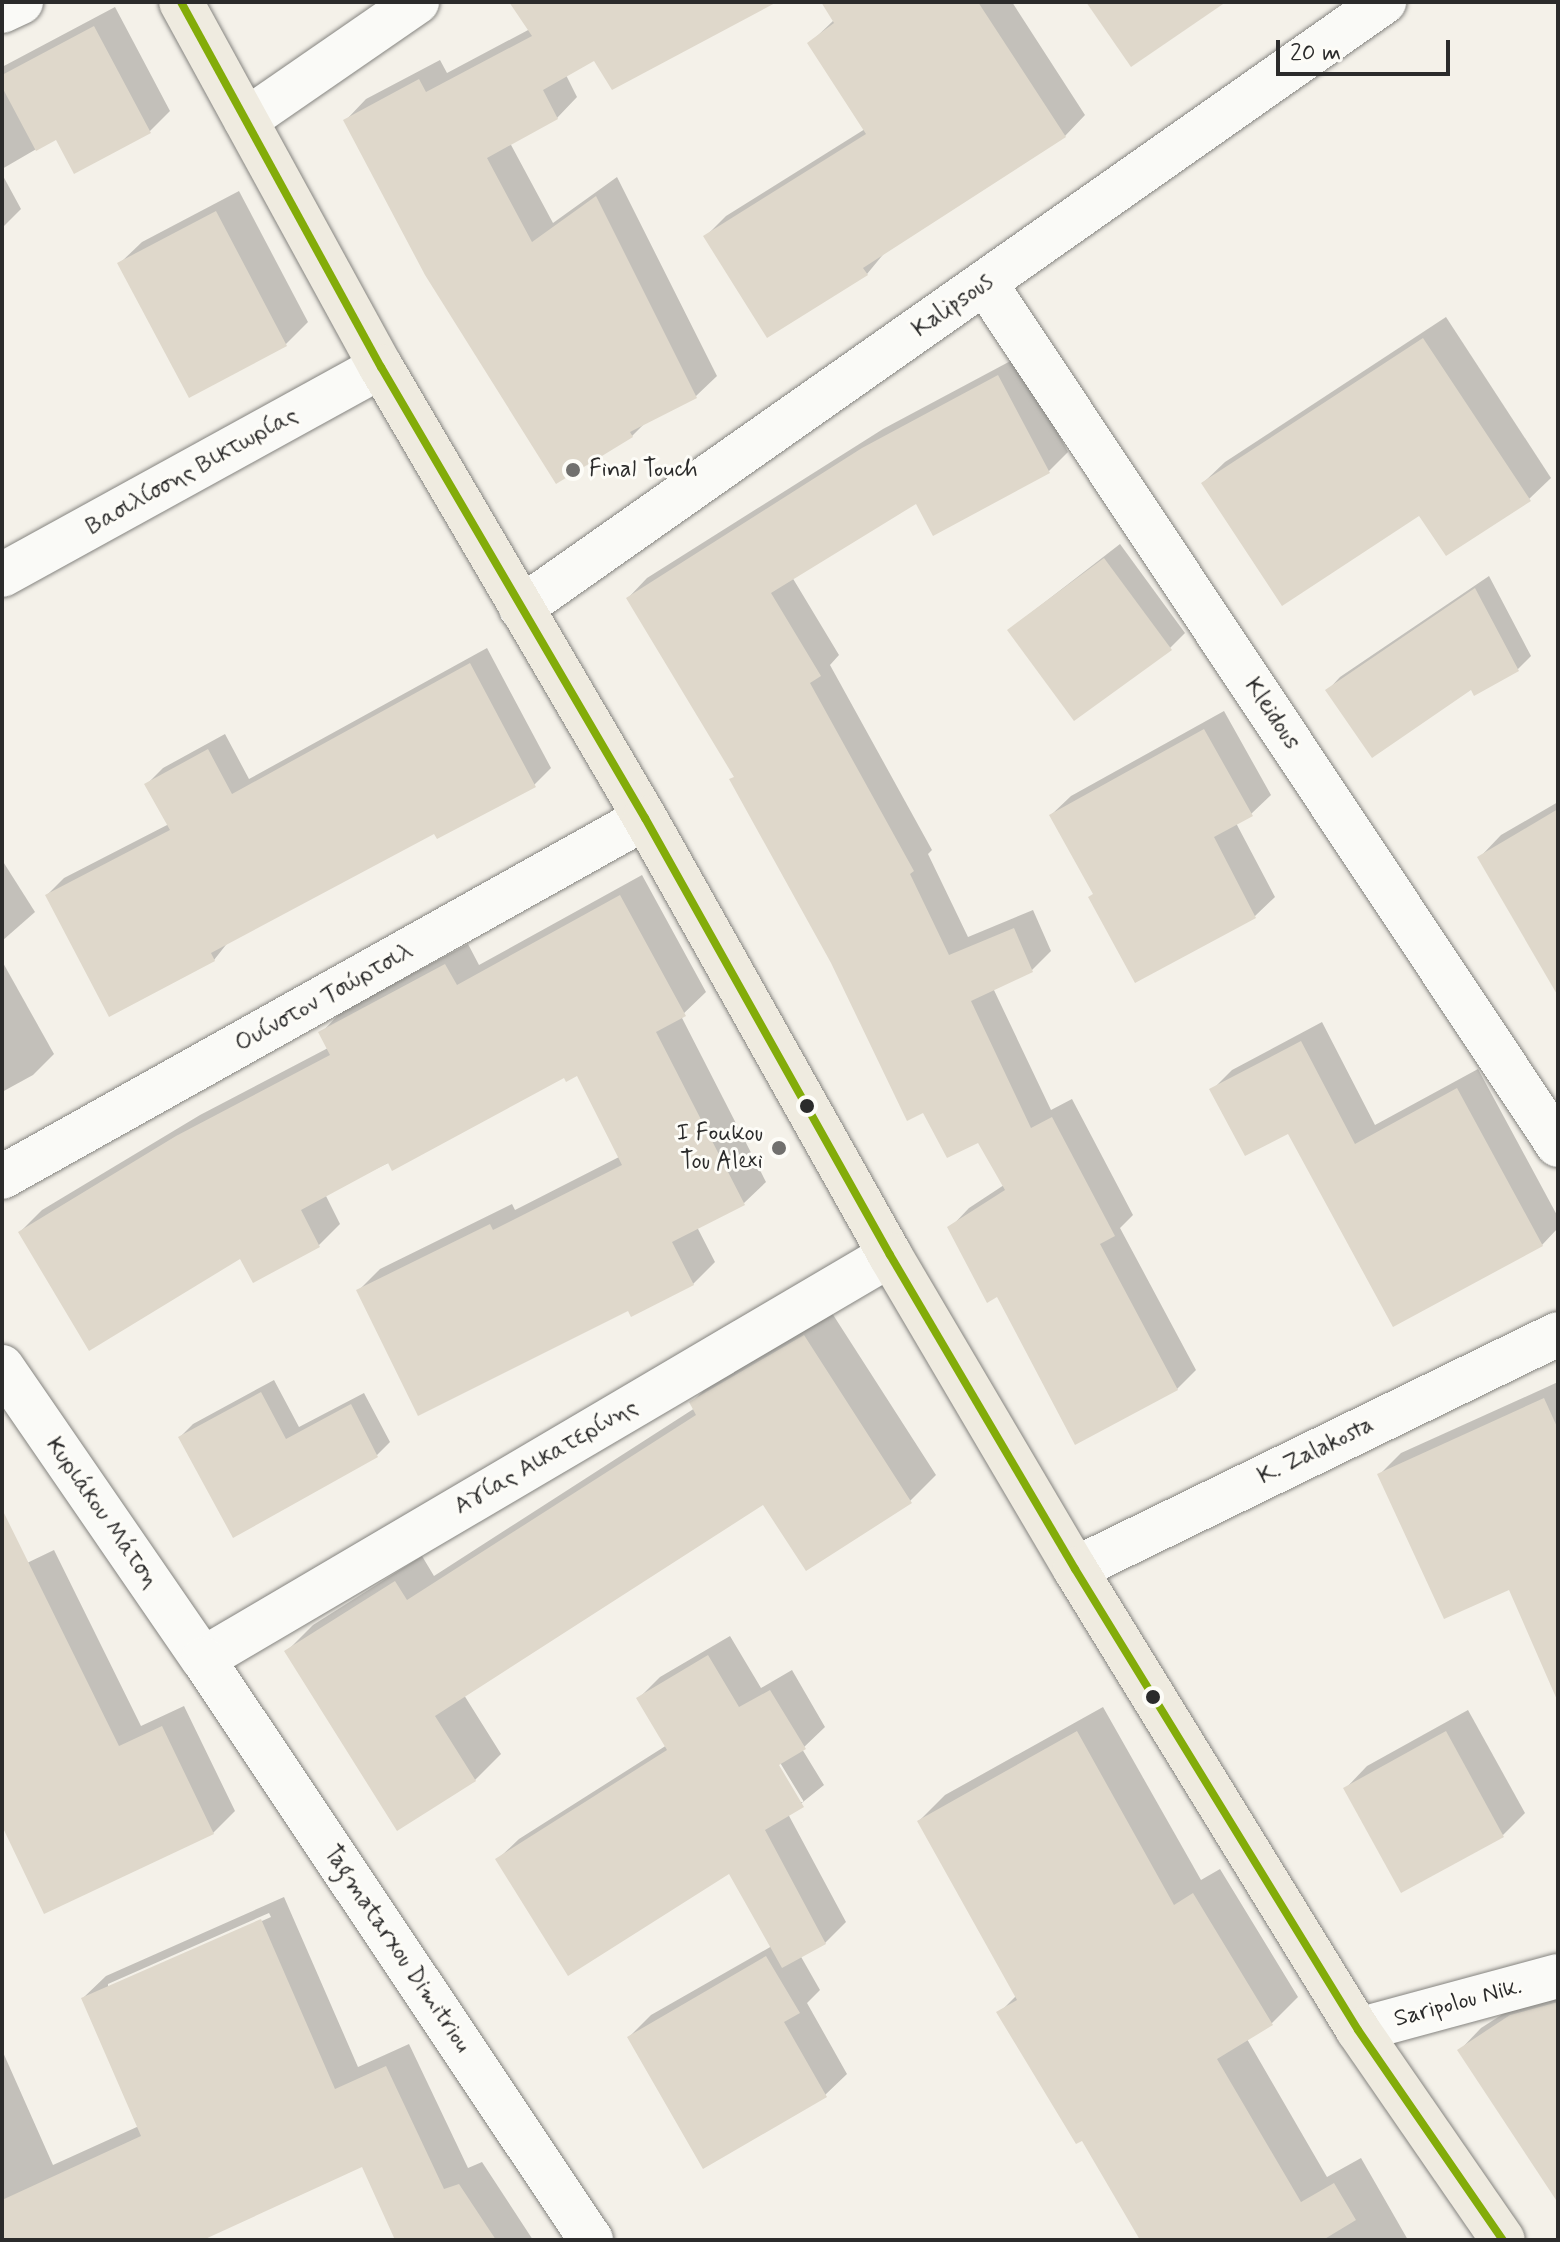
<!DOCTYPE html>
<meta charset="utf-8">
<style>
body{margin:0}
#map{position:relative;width:1560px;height:2242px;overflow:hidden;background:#f4f1e9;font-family:Mynerve,sans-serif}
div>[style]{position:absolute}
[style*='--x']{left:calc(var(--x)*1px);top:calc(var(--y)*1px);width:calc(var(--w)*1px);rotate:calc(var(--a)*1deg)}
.shadow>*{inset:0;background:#0003}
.building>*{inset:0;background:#dfd8cb}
.roads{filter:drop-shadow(0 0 2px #858480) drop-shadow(0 0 2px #858480)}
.street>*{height:44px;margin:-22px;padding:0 22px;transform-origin:22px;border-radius:22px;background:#fafaf7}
.secondary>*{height:44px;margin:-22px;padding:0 22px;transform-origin:22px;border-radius:22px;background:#fafaf7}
.primary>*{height:44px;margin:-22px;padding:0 22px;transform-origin:22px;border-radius:22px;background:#efebe0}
.bus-1>*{height:8px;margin:-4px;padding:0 4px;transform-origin:4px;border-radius:4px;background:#83ac09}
.dots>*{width:22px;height:22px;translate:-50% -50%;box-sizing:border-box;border:4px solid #fdfcf7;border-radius:50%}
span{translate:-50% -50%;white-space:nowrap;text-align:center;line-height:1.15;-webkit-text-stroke:6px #fdfcf7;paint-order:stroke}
.street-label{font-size:24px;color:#2b2b2b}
.poi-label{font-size:24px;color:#2b2b2b}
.left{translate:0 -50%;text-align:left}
.right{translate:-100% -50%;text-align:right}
.frame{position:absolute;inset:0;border:4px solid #2b2b2b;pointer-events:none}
.scale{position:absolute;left:1276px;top:40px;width:174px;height:36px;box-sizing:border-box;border:4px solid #2b2b2b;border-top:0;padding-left:10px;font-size:24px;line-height:28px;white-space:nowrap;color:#2b2b2b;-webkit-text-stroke:6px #fdfcf7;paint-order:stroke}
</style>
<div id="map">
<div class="shadow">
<div style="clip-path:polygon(527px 2px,772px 2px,595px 59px,566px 75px,577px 97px,557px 118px,510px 143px,553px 223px,617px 177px,717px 376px,696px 396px,646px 422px,632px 436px,346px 120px,366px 99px,440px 60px,447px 73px,530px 29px)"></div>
<div style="clip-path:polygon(823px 2px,1012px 2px,1085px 115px,1065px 136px,886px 251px,867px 274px,706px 236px,726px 216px,865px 129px,810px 43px,834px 20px)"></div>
<div style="clip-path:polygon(115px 7px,170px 111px,149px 132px,57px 137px,2px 169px,2px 67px)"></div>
<div style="clip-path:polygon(2px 174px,21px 209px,2px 228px)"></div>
<div style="clip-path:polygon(239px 191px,308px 322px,286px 344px,189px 395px,120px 263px,142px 242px)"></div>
<div style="clip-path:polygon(1446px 317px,1551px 478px,1529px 499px,1420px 513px,1203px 483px,1225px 462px)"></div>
<div style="clip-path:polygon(1018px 357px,1068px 452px,1049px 471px,917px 501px,792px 577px,839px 655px,830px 665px,932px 850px,928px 854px,968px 937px,1033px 910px,1051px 951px,1032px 970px,993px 988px,1051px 1110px,1072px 1099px,1133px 1215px,1120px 1228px,1196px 1370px,1177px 1389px,998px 1294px,950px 1228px,969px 1208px,1004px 1185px,979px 1140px,924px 1110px,832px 962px,736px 775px,628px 598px,647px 578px,883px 429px)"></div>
<div style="clip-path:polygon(1120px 544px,1185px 633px,1170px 648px,1009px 630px)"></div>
<div style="clip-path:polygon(1489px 576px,1531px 656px,1518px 669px,1474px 693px,1471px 687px,1328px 690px,1340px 677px)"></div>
<div style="clip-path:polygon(487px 648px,551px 768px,534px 785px,435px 831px,229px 941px,214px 960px,47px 895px,64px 878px,169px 824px,147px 784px,163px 768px,225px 734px,249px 779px)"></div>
<div style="clip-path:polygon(1224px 711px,1271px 795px,1251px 814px,1236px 823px,1275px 897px,1255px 916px,1135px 980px,1095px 893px,1051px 815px,1071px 796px)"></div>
<div style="clip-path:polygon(1558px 802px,1558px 992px,1480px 857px,1501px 835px)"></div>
<div style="clip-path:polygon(2px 860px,35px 912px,2px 941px)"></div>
<div style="clip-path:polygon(642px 875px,706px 992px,681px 1016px,766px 1182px,744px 1203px,697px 1227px,715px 1262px,693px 1284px,629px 1308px,358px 1291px,380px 1269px,512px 1204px,515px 1210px,621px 1156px,578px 1073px,565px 1076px,325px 1194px,340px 1224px,319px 1245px,241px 1256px,20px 1232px,42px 1210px,200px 1115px,328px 1048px,321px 1033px,342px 1011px,468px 944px,479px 965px)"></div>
<div style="clip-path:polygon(2px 961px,54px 1054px,33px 1075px,2px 1092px)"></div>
<div style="clip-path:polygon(1322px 1022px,1375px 1125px,1478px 1069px,1558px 1217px,1558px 1228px,1542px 1245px,1289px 1132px,1212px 1090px,1232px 1070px)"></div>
<div style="clip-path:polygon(830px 1310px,936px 1475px,910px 1501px,763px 1502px,464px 1695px,501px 1754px,475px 1780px,398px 1829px,287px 1651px,313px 1625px,422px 1556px,434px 1576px,695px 1408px,691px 1403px,717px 1377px)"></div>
<div style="clip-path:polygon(274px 1380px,299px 1427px,364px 1393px,390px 1442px,377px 1455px,180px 1437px,193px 1424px)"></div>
<div style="clip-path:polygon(1558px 1382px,1558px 1665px,1510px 1587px,1380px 1474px,1401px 1453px)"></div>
<div style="clip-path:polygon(54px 1550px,141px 1726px,184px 1706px,235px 1811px,213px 1833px,2px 1821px,2px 1575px)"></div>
<div style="clip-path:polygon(evenodd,730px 1636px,761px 1688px,792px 1670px,825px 1727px,802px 1749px,824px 1785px,788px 1814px,846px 1922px,825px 1943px,800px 1955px,820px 1990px,807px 2003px,847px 2074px,825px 2095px,629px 2037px,651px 2015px,772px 1946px,730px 1871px,498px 1859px,519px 1839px,667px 1745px,639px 1698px,660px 1677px,730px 1636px,776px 1756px,804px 1802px,799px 1802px,773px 1758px,776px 1756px)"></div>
<div style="clip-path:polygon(1103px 1707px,1201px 1880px,1220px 1869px,1298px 1997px,1272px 2023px,1247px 2039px,1327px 2177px,1361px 2158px,1408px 2240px,1142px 2240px,1082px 2138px,999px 2013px,1017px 1995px,919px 1821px,945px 1795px)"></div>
<div style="clip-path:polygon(1468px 1710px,1525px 1813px,1503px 1835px,1346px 1788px,1367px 1766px)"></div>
<div style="clip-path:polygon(evenodd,284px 1897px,358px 2067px,409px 2044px,468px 2168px,482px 2162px,533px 2240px,397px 2240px,363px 2164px,199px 2240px,2px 2240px,2px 2050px,53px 2165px,139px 2126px,83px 1998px,106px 1976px,284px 1897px,269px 1913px,271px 1917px,108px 1988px,108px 1984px,269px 1913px)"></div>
<div style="clip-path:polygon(1558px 1986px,1558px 2199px,1460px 2050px,1481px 2028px,1534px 1994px)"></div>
</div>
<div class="building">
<div style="clip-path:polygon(509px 2px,777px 2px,612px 90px,594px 61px,543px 90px,558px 119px,487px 158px,532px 242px,596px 196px,697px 398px,630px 432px,633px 437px,556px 484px,425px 275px,343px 120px,419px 79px,426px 92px,532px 36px)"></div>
<div style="clip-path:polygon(821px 2px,978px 2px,1066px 137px,863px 268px,868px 275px,767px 338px,703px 236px,866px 134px,807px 43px,834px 23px)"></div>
<div style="clip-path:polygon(1086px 2px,1226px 2px,1131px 67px)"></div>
<div style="clip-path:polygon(94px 26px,151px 133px,74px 174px,56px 140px,36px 151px,2px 87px,2px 75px)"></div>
<div style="clip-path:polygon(216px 211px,287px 346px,189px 398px,117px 263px)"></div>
<div style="clip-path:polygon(1423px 338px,1531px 501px,1446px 556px,1419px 516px,1282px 606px,1201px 483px)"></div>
<div style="clip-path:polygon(998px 375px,1050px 473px,933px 536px,916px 504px,771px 593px,821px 676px,810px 683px,914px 871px,910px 874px,949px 955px,1014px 928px,1033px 972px,971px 1001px,1031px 1128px,1052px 1117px,1115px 1236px,1100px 1244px,1178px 1390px,1075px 1445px,997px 1297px,987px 1303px,947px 1227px,1005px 1190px,978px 1143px,947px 1158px,923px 1113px,907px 1121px,831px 963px,729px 779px,734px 777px,626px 598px,862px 448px)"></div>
<div style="clip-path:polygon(1104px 558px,1172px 650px,1074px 721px,1007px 630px)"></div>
<div style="clip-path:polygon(1475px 588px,1519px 671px,1474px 696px,1471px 690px,1372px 758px,1325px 690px)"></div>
<div style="clip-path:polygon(470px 663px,536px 787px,437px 839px,434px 834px,211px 953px,215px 961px,109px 1017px,45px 895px,170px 830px,144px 784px,208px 749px,232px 794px)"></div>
<div style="clip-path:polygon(1204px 729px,1253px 816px,1214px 837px,1256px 918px,1135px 983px,1088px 897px,1093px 894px,1049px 815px)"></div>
<div style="clip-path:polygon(1558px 809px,1558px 996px,1477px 857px)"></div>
<div style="clip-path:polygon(620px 895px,686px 1016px,656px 1032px,745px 1205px,672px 1242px,694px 1285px,631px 1317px,628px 1311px,418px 1416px,356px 1290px,490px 1224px,493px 1230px,622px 1165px,577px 1076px,566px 1082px,564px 1078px,392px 1171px,388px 1163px,301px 1210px,320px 1247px,253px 1283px,240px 1259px,89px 1351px,18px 1232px,176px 1136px,330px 1055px,318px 1032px,445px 964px,457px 985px)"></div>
<div style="clip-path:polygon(1301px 1041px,1355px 1144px,1457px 1088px,1543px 1246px,1393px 1327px,1288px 1134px,1245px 1156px,1209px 1089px)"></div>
<div style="clip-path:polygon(804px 1335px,912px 1503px,806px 1571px,763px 1505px,435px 1716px,476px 1781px,397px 1831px,284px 1651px,395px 1581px,407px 1600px,696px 1415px,689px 1402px)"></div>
<div style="clip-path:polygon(261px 1392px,286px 1439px,351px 1404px,378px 1457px,233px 1538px,178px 1437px)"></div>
<div style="clip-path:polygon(1544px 1398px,1558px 1429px,1558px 1702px,1509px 1590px,1444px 1619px,1377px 1474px)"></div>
<div style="clip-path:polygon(2px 1509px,119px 1746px,162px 1726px,214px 1834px,44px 1914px,2px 1826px)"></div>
<div style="clip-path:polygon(708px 1655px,739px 1707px,770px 1690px,806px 1749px,779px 1765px,804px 1807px,765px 1830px,826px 1944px,782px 1968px,729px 1874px,568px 1976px,495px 1859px,667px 1750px,636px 1698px)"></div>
<div style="clip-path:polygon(1077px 1731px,1174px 1905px,1193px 1893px,1273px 2025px,1217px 2059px,1301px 2202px,1334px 2183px,1356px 2220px,1323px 2240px,1140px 2240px,1082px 2141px,1076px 2144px,996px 2012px,1017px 2000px,917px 1821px)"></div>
<div style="clip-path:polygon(1446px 1731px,1504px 1837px,1401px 1893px,1343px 1788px)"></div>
<div style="clip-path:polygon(261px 1919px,335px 2089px,386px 2066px,444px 2189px,459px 2184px,496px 2240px,395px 2240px,362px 2167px,203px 2240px,2px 2240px,2px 2200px,141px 2136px,81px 1998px)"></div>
<div style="clip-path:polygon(766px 1956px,800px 2013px,784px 2022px,827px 2097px,703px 2169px,627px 2037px)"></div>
<div style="clip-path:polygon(1558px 2002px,1558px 2203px,1457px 2050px,1510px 2015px)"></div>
</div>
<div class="roads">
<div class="street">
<div style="--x:2;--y:11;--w:21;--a:-25"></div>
<div style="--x:246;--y:120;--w:208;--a:-34.6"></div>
<div style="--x:985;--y:283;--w:1035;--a:56.39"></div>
<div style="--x:2;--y:575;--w:432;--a:-28.8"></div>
<div style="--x:521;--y:608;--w:1055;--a:-35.08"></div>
<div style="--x:2;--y:1177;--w:736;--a:-29.18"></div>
<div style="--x:1075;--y:1569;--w:537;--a:-25.94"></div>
<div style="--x:203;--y:1659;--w:797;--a:-30.46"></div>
<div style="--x:1358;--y:2030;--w:207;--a:-15.1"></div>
</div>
<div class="secondary">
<div style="--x:2;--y:1367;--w:354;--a:55.5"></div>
<div style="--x:203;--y:1659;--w:699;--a:56.26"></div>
</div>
<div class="primary">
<div style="--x:181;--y:2;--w:416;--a:61.3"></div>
<div style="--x:381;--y:367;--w:523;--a:59.66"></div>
<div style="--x:645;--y:818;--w:501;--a:60.72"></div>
<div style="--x:890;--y:1255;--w:364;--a:59.5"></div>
<div style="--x:1075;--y:1569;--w:541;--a:58.45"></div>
<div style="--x:1358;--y:2030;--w:255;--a:55.4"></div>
</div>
</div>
<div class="bus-1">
<div style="--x:181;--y:2;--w:416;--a:61.3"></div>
<div style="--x:381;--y:367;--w:523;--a:59.66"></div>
<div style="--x:645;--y:818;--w:501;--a:60.72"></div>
<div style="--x:890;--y:1255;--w:364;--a:59.5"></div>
<div style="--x:1075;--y:1569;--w:541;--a:58.45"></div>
<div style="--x:1358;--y:2030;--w:255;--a:55.4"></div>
</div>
<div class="dots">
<div style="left:573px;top:470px;background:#71706e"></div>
<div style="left:807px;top:1106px;background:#2b2b2b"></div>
<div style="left:779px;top:1148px;background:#71706e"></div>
<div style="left:1153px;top:1697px;background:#2b2b2b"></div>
</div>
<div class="street-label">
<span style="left:953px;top:306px;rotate:-35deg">Kalipsous</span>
<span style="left:192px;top:471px;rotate:-29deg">Βασιλίσσης Βικτωρίας</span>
<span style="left:1272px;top:714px;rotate:56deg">Kleidous</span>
<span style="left:324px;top:998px;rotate:-29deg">Ουίνστον Τσώρτσιλ</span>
<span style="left:1316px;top:1451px;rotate:-26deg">K. Zalakosta</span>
<span style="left:546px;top:1457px;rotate:-30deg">Αγίας Αικατερίνης</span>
<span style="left:102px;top:1513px;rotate:55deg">Κυριάκου Μάτση</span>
<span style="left:397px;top:1949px;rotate:56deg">Tagmatarxou Dimitriou</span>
<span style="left:1458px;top:2003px;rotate:-15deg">Saripolou Nik.</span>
</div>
<div class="poi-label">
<span class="left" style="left:589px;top:470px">Final Touch</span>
<span class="right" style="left:763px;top:1148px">I Foukou<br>Tou Alexi</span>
</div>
<div class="frame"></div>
<div class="scale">20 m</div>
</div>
